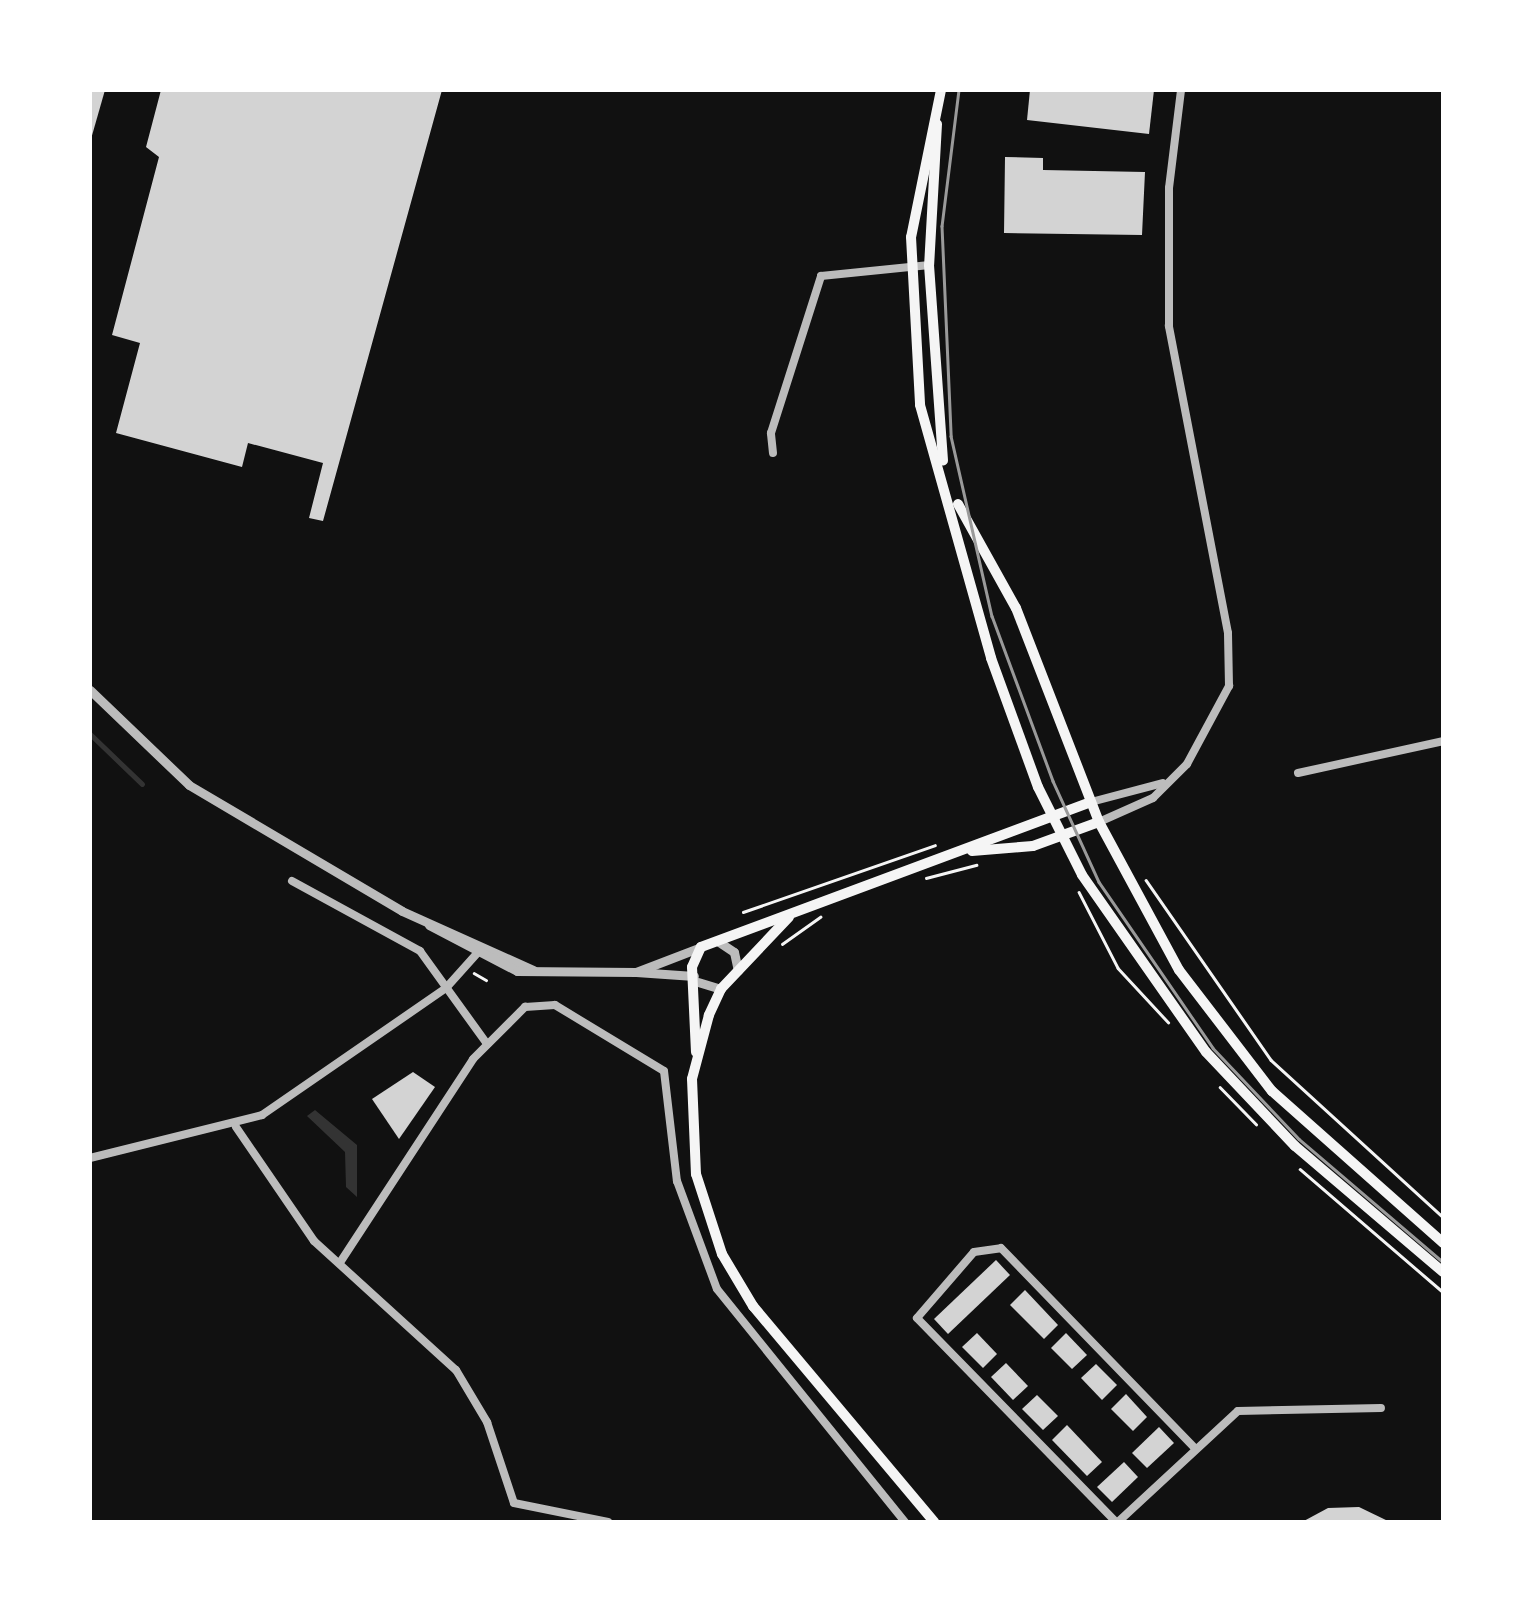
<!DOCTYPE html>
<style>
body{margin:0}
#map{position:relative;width:1533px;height:1612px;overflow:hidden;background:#111;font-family:Montserrat,sans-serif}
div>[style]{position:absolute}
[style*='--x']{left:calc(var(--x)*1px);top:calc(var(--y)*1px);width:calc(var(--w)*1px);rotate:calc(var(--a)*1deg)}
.water>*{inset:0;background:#333}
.stream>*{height:5px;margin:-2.5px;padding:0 2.5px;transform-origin:2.5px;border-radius:2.5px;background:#333}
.building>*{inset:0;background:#d3d3d3}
.path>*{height:2.5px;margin:-1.25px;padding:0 1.25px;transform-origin:1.25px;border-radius:1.25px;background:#f5f5f5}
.minor>*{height:8px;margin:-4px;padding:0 4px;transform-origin:4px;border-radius:4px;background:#bcbcbc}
.tertiary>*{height:9px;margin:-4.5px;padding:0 4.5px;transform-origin:4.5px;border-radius:4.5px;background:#bcbcbc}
.secondary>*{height:10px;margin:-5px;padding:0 5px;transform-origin:5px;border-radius:5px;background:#f5f5f5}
.tram>*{height:2.5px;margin:-1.25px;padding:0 1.25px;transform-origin:1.25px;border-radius:1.25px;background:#9a9a9a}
span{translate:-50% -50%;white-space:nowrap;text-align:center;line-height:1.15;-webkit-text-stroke:10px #fff;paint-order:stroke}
.frame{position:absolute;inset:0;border:92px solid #fff;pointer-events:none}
</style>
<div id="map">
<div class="water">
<div style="clip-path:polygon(315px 1110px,357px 1145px,357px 1197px,346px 1187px,345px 1152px,307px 1116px)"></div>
</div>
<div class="stream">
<div style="--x:90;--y:734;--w:72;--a:43.9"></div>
</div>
<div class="building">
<div style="clip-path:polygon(90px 90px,105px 90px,91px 139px,90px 139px)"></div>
<div style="clip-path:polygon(161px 90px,442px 90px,323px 521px,309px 518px,323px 463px,248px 443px,242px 467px,116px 433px,140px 343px,112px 335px,159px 157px,146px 147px)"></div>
<div style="clip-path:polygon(1030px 90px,1154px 90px,1149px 134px,1027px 120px)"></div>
<div style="clip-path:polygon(1005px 157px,1043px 158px,1043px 170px,1145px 172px,1142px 235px,1004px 233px)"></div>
<div style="clip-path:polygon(413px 1072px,435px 1087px,399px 1139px,372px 1099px)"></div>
<div style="clip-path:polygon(996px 1260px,1010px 1275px,948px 1334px,934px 1319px)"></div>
<div style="clip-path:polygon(1025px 1290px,1058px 1325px,1044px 1339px,1010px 1305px)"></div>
<div style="clip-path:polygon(977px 1333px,997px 1354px,983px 1368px,962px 1347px)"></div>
<div style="clip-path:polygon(1066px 1333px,1087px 1355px,1072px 1369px,1051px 1348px)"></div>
<div style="clip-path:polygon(1006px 1363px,1028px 1386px,1013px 1400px,991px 1377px)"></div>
<div style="clip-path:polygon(1096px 1364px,1117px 1385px,1102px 1400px,1081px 1378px)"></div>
<div style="clip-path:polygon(1126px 1394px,1147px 1417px,1133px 1431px,1111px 1409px)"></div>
<div style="clip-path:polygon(1037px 1395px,1058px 1416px,1043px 1430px,1022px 1409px)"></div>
<div style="clip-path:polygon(1067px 1425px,1102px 1462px,1087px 1476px,1052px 1440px)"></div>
<div style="clip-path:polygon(1159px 1427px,1174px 1443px,1147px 1468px,1132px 1453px)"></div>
<div style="clip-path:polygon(1124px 1462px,1138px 1477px,1112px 1502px,1097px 1487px)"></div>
<div style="clip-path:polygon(1359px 1507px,1390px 1522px,1302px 1522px,1328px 1508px)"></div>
</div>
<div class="path">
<div style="--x:926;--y:878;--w:52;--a:-14.6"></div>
<div style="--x:1146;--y:880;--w:219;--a:55.2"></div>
<div style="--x:1271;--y:1060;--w:233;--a:42.4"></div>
<div style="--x:1079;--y:892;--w:85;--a:62.8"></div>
<div style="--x:1118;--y:968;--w:74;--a:47.2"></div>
<div style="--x:743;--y:912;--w:203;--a:-19.2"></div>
<div style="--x:782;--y:944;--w:47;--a:-35.4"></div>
<div style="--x:474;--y:973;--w:14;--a:30"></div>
<div style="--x:1220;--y:1087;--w:52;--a:45.8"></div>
<div style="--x:1300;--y:1169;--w:189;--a:40.7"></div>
</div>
<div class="minor">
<div style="--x:773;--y:453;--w:20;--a:-96"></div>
<div style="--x:771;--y:433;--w:165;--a:-72.3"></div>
<div style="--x:821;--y:276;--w:109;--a:-5.8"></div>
<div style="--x:1298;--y:773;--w:148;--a:-12.4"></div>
<div style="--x:1091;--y:802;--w:74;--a:-14.8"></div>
<div style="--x:1099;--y:822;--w:59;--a:-24"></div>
<div style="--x:1153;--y:798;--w:48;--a:-45"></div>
<div style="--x:1187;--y:764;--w:89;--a:-61.7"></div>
<div style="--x:1229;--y:686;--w:53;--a:-91.1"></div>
<div style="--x:1228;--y:633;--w:313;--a:-100.9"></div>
<div style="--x:1169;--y:326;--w:138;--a:-90"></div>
<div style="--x:1169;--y:188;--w:99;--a:-83"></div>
<div style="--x:292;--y:881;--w:146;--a:28.7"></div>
<div style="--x:420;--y:951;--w:115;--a:54.2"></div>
<div style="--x:236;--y:1127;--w:138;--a:55.6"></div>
<div style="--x:314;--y:1241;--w:192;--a:42.3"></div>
<div style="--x:456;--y:1370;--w:61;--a:59.2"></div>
<div style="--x:487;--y:1422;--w:85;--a:71.6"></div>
<div style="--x:514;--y:1503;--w:96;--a:11.4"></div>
<div style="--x:90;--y:1158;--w:177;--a:-14"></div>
<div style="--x:262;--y:1115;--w:224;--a:-34.6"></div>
<div style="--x:446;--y:988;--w:52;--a:-48.1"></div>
<div style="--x:341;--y:1261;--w:241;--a:-56.8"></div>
<div style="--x:473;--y:1059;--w:74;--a:-45"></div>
<div style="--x:525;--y:1007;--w:30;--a:-4"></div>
<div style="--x:555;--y:1005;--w:127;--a:31.2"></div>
<div style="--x:664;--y:1071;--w:111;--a:83.3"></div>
<div style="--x:677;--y:1181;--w:115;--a:69.7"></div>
<div style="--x:717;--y:1289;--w:299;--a:51.1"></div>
<div style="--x:1116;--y:1522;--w:285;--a:-134.3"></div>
<div style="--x:917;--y:1318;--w:87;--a:-49.2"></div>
<div style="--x:974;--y:1252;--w:27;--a:-8"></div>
<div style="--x:1001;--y:1248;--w:277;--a:45.9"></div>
<div style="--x:1118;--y:1522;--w:163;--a:-42.8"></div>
<div style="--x:1238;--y:1411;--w:143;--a:-1.2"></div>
</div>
<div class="tertiary">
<div style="--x:90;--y:690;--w:137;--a:43.8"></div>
<div style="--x:189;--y:785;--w:247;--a:30.6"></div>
<div style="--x:402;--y:911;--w:144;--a:24.2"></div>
<div style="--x:429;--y:925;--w:99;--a:27.6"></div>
<div style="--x:517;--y:971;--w:119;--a:0.5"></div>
<div style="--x:636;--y:972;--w:70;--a:-21"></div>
<div style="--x:719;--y:942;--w:18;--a:34"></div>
<div style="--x:734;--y:952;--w:19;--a:78"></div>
<div style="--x:636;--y:972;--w:58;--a:3.9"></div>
<div style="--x:698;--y:982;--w:24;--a:17"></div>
</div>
<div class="secondary">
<div style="--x:941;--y:90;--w:150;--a:101.5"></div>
<div style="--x:911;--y:237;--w:168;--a:86.9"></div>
<div style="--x:920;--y:405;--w:263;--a:74.3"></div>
<div style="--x:991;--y:658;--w:137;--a:70"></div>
<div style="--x:1038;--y:787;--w:98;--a:63.4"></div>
<div style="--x:1082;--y:875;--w:216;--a:55"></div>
<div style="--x:1206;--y:1052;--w:129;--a:46.6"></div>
<div style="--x:1295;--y:1146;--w:194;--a:40.4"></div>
<div style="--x:937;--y:124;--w:141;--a:93.2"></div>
<div style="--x:929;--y:265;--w:196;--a:85.9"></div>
<div style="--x:958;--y:504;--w:119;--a:60.9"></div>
<div style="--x:1016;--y:608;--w:230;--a:68.8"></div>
<div style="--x:1099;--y:822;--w:168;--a:61.6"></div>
<div style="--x:1179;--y:970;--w:153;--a:52.5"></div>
<div style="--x:1272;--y:1091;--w:229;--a:41.6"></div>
<div style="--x:972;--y:851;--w:61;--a:-4.7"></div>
<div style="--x:1033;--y:846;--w:70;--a:-20"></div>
<div style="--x:789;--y:917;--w:99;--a:133.4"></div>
<div style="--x:721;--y:989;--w:29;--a:115"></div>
<div style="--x:709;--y:1015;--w:66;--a:104.9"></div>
<div style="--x:692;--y:1079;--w:95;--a:87.6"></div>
<div style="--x:696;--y:1174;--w:84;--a:72"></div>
<div style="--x:722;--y:1254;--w:61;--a:59.2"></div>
<div style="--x:753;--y:1306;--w:282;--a:50"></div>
<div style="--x:696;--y:1052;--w:85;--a:-92.7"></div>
<div style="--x:692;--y:967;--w:22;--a:-66"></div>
<div style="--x:701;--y:947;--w:416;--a:-20.4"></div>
</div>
<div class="tram">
<div style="--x:959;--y:90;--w:137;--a:97.1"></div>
<div style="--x:942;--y:226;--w:210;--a:87.5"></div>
<div style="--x:951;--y:436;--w:185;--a:77.2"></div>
<div style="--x:992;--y:616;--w:176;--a:69.7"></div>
<div style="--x:1053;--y:781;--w:111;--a:65.5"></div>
<div style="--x:1099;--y:882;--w:201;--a:55.5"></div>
<div style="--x:1213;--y:1048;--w:125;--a:46.6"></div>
<div style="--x:1299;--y:1139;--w:189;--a:40.5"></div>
</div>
<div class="frame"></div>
</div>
